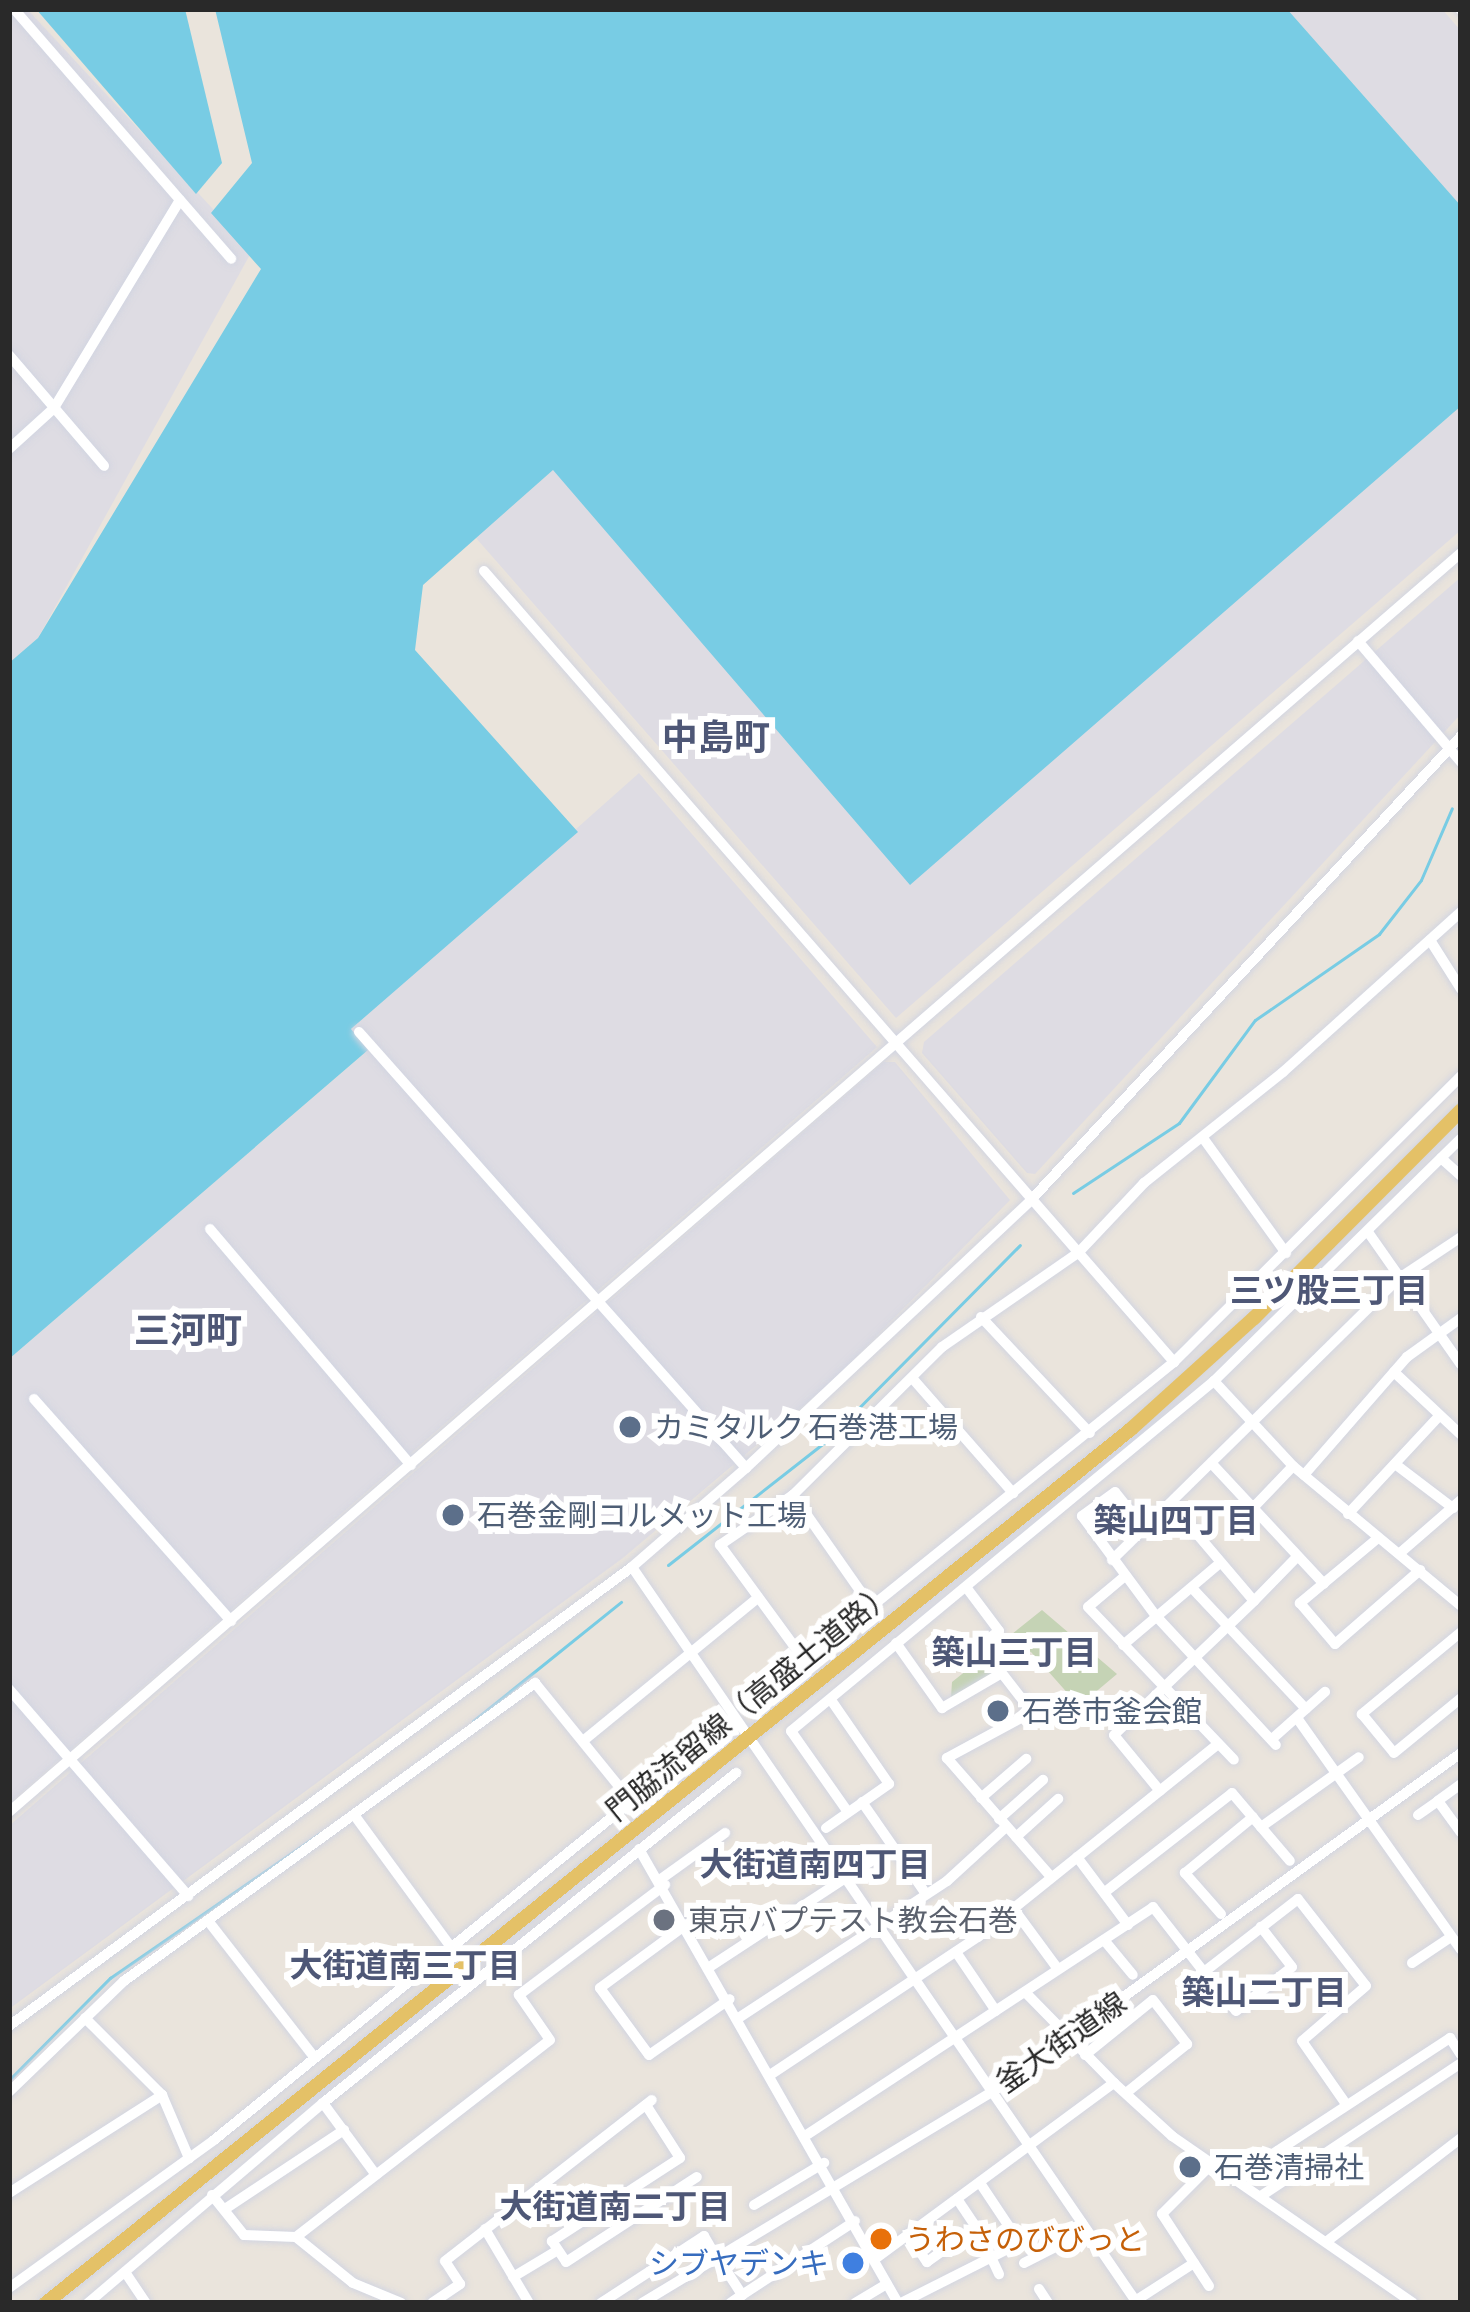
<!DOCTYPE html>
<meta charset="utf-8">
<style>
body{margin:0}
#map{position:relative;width:1470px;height:2312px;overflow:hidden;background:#eae4dc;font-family:"Asap Condensed","Noto Sans JP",sans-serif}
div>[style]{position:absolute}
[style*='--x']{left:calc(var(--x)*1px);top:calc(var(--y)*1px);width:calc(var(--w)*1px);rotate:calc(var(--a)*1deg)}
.industrial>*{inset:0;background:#dedce3}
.cemetery>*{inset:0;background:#c5d3b5}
.water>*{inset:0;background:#78cce4}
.stream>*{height:3px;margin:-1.5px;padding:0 1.5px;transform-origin:1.5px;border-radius:1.5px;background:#78cce4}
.roads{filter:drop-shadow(0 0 3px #d2d5e1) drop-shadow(0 0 3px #d2d5e1)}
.minor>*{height:10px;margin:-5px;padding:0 5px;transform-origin:5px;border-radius:5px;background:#fff}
.major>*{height:14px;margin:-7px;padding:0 7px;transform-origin:7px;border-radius:7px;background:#e4c167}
.dots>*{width:33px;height:33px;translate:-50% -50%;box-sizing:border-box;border:6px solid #fff;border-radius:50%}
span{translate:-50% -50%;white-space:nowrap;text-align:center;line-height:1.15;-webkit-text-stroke:12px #fff;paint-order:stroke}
.service-label{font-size:30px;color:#4e5e75}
.left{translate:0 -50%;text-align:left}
.street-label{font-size:30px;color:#292929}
.worship-label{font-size:30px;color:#5b616d}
.food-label{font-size:30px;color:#c56008}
.shop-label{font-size:30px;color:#366cbe}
.right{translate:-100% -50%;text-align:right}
.neighbourhood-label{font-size:33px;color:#4e5776;font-weight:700}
.quarter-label{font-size:36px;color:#4e5776;font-weight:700}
.frame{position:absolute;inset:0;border:12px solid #292929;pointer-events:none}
</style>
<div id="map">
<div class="industrial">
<div style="clip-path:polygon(9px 9px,27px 9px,252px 251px,38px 638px,9px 663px)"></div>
<div style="clip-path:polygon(1287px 9px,1442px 9px,1461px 31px,1461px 206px)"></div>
<div style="clip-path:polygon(1461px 406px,1461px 530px,896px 1018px,476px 538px,554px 469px,910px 884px)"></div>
<div style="clip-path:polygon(1461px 577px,1461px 714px,1035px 1174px,1027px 1173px,922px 1053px,924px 1042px)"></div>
<div style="clip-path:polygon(639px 773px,877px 1047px,9px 1803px,9px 1359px,367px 1051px,350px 1030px)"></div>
<div style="clip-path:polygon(884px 1062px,895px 1062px,1010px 1200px,831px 1382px,623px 1558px,9px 2009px,9px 1826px)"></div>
</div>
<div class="cemetery">
<div style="clip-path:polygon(1042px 1610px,1117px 1674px,1079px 1706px,1031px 1652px,1016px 1646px,999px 1661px,1004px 1668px,951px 1698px,952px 1682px)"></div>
</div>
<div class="water">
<div style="clip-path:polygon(36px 9px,185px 9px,222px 163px,196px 194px)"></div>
<div style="clip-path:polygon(215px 9px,1287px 9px,1461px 206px,1461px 406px,910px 885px,553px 470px,423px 585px,415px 650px,578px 832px,351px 1029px,368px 1050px,9px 1359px,9px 663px,38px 638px,261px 269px,211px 213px,252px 163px)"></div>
</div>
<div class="stream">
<div style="--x:1073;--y:1193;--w:127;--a:-33.4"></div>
<div style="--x:1179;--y:1123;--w:128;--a:-53.6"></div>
<div style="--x:1255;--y:1020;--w:151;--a:-34.7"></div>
<div style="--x:1379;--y:934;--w:68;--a:-52.1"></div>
<div style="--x:1421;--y:880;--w:78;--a:-66.7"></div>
<div style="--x:668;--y:1565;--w:199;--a:-38.1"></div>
<div style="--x:825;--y:1442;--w:277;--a:-45.3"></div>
<div style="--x:473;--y:1721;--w:190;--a:-38.8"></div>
<div style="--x:9;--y:2080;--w:144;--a:-45.3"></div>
<div style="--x:110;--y:1978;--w:255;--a:-34.6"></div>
</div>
<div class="roads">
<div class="minor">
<div style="--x:14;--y:9;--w:331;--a:49"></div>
<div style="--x:1460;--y:9;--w:1;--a:45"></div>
<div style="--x:9;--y:355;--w:146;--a:49.4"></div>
<div style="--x:9;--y:449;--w:61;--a:-42.3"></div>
<div style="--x:54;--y:408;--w:243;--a:-58.8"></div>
<div style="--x:484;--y:571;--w:1050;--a:48.9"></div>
<div style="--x:1358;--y:641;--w:159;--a:49.6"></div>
<div style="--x:1430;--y:940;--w:58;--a:57.7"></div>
<div style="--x:359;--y:1032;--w:583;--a:48.41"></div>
<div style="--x:1203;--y:1138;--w:142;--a:54.2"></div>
<div style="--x:1441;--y:1158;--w:27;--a:42"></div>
<div style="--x:210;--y:1229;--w:310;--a:49.6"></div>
<div style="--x:1368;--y:1232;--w:162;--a:55"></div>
<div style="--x:981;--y:1317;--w:159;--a:46.8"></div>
<div style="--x:1394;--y:1372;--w:92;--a:43.2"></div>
<div style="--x:913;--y:1379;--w:152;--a:48.7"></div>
<div style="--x:1214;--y:1381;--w:116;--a:47.1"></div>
<div style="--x:1293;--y:1466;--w:219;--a:39.8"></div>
<div style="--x:34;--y:1399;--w:297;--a:48.4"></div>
<div style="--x:1395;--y:1464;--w:73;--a:37.2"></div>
<div style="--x:1214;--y:1466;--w:161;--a:47"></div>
<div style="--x:1304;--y:1475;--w:157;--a:-48.9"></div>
<div style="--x:1407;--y:1357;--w:67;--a:-35.8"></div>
<div style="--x:793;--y:1495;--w:138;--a:55"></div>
<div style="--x:1174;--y:1507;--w:123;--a:49.6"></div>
<div style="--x:1254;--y:1601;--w:60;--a:-45.7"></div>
<div style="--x:1250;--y:1511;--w:62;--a:-46.3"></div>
<div style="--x:1348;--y:1514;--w:132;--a:-47.1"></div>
<div style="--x:1147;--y:1532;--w:51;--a:-128.7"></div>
<div style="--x:1115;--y:1492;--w:41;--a:144"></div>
<div style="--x:1082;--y:1516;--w:124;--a:53.5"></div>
<div style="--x:1156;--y:1616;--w:176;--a:47.1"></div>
<div style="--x:1378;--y:1538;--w:102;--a:140.2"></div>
<div style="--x:1300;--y:1603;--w:54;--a:49.5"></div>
<div style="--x:1335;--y:1644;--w:113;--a:-41"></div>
<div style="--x:1400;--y:1553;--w:81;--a:-41"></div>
<div style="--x:1112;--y:1560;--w:401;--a:-44.5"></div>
<div style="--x:1398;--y:1279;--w:76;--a:-33.7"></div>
<div style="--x:632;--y:1567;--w:893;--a:55.54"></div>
<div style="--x:1125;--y:1576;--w:48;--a:140"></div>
<div style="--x:1088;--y:1607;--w:211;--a:46.3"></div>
<div style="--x:966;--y:1587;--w:55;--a:53.1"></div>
<div style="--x:999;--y:1631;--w:24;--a:144"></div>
<div style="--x:980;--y:1645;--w:85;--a:52.2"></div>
<div style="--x:1032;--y:1712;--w:97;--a:151.6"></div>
<div style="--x:947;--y:1758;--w:158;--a:48.8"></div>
<div style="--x:1192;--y:1588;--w:166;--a:46.7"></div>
<div style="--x:1461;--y:1632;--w:129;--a:140.4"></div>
<div style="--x:1362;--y:1714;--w:50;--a:50.6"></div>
<div style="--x:1394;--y:1753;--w:87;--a:-39.4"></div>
<div style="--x:896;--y:1643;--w:80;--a:54.7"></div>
<div style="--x:942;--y:1708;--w:69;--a:-30.3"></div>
<div style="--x:1123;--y:1645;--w:127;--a:-40.2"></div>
<div style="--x:805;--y:1661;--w:144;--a:-126.2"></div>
<div style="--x:720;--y:1545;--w:88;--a:-34.4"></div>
<div style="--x:793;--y:1495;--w:210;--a:-44.8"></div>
<div style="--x:942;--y:1347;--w:167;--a:-34.7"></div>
<div style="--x:1079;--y:1252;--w:95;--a:-46.7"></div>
<div style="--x:1144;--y:1183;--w:178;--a:-38.6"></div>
<div style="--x:1283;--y:1072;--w:239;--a:-42"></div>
<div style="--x:9;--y:1689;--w:274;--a:49.1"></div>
<div style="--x:762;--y:1695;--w:530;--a:-38.95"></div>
<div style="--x:1174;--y:1362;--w:405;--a:-44.9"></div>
<div style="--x:1297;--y:1718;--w:284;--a:54.7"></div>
<div style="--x:1272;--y:1739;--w:71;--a:-41.6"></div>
<div style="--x:583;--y:1741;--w:226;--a:-39.3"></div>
<div style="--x:1461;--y:1784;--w:29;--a:144"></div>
<div style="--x:1438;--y:1801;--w:39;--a:54"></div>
<div style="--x:1160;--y:1791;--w:72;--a:-129.4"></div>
<div style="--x:1114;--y:1735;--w:194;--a:-43.7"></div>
<div style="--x:981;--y:1798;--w:60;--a:-40.9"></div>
<div style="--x:862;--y:1802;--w:112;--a:55.2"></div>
<div style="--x:9;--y:1812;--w:1922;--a:-40.93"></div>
<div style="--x:848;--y:1812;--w:99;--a:-125.1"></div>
<div style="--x:791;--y:1731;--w:549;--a:-39.61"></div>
<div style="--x:1214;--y:1381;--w:346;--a:-44.5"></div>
<div style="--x:1418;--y:1815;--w:24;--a:-35"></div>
<div style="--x:355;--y:1816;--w:162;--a:53.8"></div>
<div style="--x:999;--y:1819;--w:59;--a:-41.6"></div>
<div style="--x:1261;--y:1827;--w:120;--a:-35.5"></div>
<div style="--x:826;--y:1828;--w:77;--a:-34.9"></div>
<div style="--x:889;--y:1784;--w:102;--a:-124.6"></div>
<div style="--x:1016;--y:1837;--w:57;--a:-42.1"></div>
<div style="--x:639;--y:1849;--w:523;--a:60.3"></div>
<div style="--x:1077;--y:1857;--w:85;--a:53.1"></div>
<div style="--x:661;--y:1879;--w:79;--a:-35.7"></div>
<div style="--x:1105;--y:1892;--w:161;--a:-37.9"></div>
<div style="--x:1232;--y:1793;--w:89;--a:49.5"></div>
<div style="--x:1013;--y:1908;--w:76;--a:53.6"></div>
<div style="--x:1221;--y:1914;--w:55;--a:-131.3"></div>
<div style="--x:1185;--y:1873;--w:88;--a:-39.5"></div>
<div style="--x:209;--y:1922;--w:172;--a:52.1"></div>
<div style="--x:687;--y:1924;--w:108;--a:143.7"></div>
<div style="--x:600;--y:1988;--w:83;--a:53.8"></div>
<div style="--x:649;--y:2055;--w:98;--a:-34.7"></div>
<div style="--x:1104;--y:1940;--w:45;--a:50.4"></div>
<div style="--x:956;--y:1952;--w:71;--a:55.9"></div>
<div style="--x:1412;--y:1963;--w:47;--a:-33.7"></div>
<div style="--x:711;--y:1966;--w:217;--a:-33.2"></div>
<div style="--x:1204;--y:1972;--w:50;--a:50.6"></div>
<div style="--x:1236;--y:2011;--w:71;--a:-38.2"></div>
<div style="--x:1292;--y:1967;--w:51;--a:-127.8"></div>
<div style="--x:1025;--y:1992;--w:127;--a:45.6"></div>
<div style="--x:740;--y:2017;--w:248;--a:-33.3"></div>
<div style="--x:947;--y:1881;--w:80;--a:-42.5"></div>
<div style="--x:85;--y:2018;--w:109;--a:45"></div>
<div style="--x:162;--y:2095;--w:69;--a:66.8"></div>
<div style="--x:9;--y:2026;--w:774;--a:-36.38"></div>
<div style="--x:632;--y:1567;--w:151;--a:-41"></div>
<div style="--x:746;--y:1468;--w:391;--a:-43.2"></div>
<div style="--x:1031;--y:1200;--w:633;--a:-47.18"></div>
<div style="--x:1085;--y:2055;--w:87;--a:-39"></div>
<div style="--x:1153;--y:2000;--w:56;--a:52.3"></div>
<div style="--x:1187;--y:2044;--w:78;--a:141.2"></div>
<div style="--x:773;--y:2073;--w:246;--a:-33.6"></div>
<div style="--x:978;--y:1937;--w:308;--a:-38.8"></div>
<div style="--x:9;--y:2092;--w:160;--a:-44"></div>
<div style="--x:124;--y:1981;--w:508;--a:-35.94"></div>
<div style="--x:535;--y:1683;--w:152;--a:50.9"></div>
<div style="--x:323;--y:2103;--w:89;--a:53.6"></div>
<div style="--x:646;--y:2105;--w:63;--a:57.3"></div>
<div style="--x:680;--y:2158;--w:153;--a:147"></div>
<div style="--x:552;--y:2241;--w:25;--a:56"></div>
<div style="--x:566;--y:2262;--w:156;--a:-33"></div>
<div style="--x:808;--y:2134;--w:413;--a:-33.3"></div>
<div style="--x:1153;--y:1907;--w:83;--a:51.9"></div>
<div style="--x:1204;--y:1972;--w:119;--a:-37.8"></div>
<div style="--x:1298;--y:1899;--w:110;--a:52"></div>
<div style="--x:1366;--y:1986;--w:84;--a:139.3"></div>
<div style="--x:1302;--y:2041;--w:77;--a:55.1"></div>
<div style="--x:1236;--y:2178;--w:256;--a:-33.2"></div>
<div style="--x:1450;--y:2038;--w:20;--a:57"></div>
<div style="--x:980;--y:2183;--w:58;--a:56.3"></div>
<div style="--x:9;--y:2193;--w:182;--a:-32.6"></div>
<div style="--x:212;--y:2195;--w:51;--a:51.3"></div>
<div style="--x:244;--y:2235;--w:52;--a:2.2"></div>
<div style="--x:296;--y:2237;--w:73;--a:38.9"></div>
<div style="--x:353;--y:2283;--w:52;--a:22.6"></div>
<div style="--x:1261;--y:2196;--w:240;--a:-33.6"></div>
<div style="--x:754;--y:2205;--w:82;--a:-31"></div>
<div style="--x:225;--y:2209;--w:143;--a:-33.6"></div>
<div style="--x:485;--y:2229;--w:86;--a:59.3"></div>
<div style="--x:908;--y:2234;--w:34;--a:56"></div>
<div style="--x:927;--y:2262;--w:60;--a:-35.5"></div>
<div style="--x:976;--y:2227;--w:34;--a:-124"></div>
<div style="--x:296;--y:2237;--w:321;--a:-37.8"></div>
<div style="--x:550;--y:2040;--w:55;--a:-124.6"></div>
<div style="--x:519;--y:1995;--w:183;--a:-37"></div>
<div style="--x:1326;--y:2242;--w:170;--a:-37.6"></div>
<div style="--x:991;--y:2257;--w:19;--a:65"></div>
<div style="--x:875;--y:2259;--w:297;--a:-36.4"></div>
<div style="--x:1114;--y:2083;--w:79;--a:42.4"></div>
<div style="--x:1172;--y:2136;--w:293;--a:34.7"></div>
<div style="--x:1024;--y:2263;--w:71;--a:-26.9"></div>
<div style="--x:726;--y:2270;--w:30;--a:57"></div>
<div style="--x:742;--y:2295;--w:14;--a:146"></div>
<div style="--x:125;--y:2272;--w:37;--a:56"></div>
<div style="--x:513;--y:2277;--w:52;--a:-31"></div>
<div style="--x:1209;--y:2286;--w:86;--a:-123.1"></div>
<div style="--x:1162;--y:2214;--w:72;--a:-45"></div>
<div style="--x:9;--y:2288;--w:253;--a:-35.8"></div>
<div style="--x:214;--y:2140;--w:643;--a:-39.06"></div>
<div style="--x:1039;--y:2289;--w:17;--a:57"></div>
<div style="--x:742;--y:2295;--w:135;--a:-33.2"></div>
<div style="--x:1135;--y:2301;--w:70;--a:-32.8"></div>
<div style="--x:88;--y:2303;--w:309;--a:-40.4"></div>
<div style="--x:323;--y:2103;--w:529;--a:-38.63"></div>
<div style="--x:432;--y:2303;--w:34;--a:-34"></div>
<div style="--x:460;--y:2284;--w:27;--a:-123"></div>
<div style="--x:445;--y:2261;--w:262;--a:-37.9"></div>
<div style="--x:601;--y:2303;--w:123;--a:-33"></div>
<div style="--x:704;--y:2236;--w:14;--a:60"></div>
<div style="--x:642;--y:2303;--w:409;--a:-31.1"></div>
<div style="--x:992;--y:2092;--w:579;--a:-35.86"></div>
<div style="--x:855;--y:2303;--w:37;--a:-31"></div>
<div style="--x:901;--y:2303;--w:115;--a:-26.8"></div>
</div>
<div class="major">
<div style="--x:46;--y:2303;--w:1393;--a:-38.85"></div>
<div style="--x:1131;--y:1429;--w:166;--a:-42.1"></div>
<div style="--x:1254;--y:1318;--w:293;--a:-45.1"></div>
</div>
</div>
<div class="dots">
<div style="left:630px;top:1427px;background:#5c6f8a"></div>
<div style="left:453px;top:1515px;background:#5c6f8a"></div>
<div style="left:998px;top:1711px;background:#5c6f8a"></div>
<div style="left:664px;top:1920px;background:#6b7280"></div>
<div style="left:1190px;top:2167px;background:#5c6f8a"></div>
<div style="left:881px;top:2239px;background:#e8710a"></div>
<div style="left:853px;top:2263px;background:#3f7fe0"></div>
</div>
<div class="service-label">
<span class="left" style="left:654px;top:1427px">カミタルク 石巻港工場</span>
<span class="left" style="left:477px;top:1515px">石巻金剛コルメット工場</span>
<span class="left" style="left:1022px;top:1711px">石巻市釜会館</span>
<span class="left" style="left:1214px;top:2167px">石巻清掃社</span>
</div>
<div class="street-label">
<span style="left:750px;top:1701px;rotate:-39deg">門脇流留線（高盛土道路）</span>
<span style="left:1061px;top:2042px;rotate:-35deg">釜大街道線</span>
</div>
<div class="worship-label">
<span class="left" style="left:688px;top:1920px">東京バプテスト教会石巻</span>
</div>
<div class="food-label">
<span class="left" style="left:905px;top:2239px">うわさのびびっと</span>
</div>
<div class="shop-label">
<span class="right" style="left:829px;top:2263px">シブヤデンキ</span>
</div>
<div class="neighbourhood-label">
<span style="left:1329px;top:1291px">三ツ股三丁目</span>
<span style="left:1176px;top:1521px">築山四丁目</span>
<span style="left:1014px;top:1653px">築山三丁目</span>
<span style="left:815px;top:1865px">大街道南四丁目</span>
<span style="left:405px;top:1966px">大街道南三丁目</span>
<span style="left:1264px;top:1993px">築山二丁目</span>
<span style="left:615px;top:2207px">大街道南二丁目</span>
</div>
<div class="quarter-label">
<span style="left:716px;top:738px">中島町</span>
<span style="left:188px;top:1331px">三河町</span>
</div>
<div class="frame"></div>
</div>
